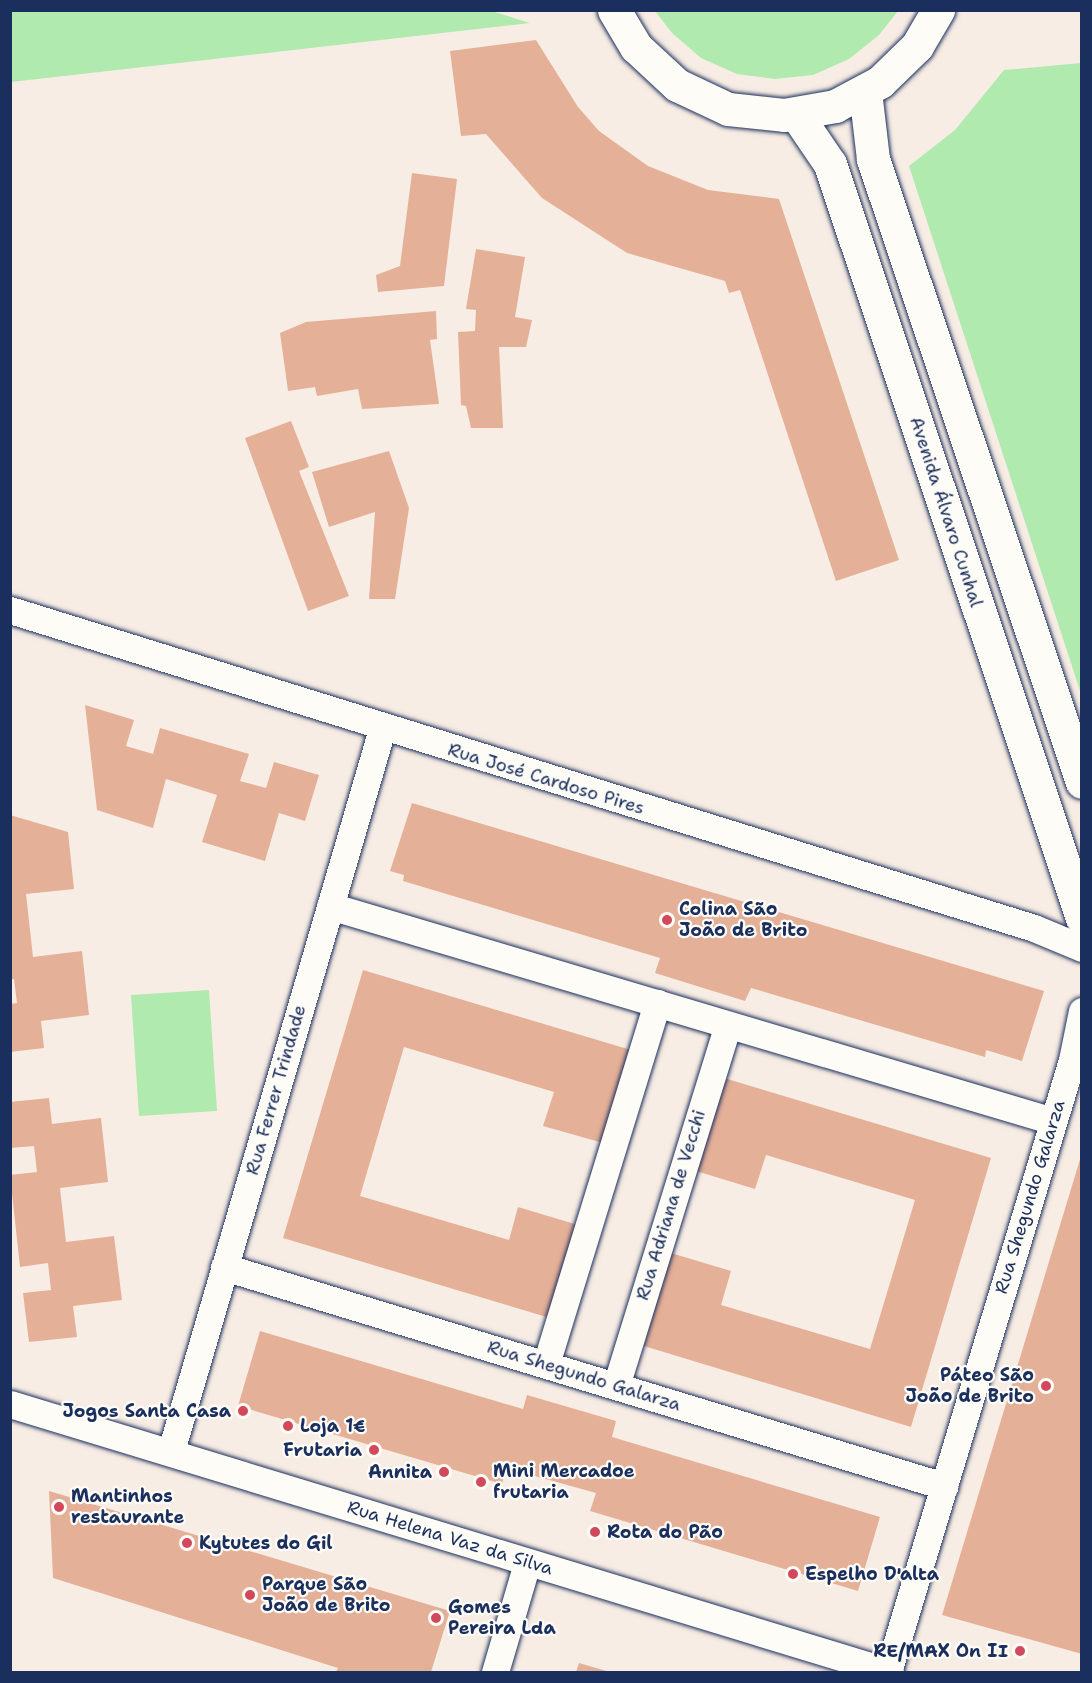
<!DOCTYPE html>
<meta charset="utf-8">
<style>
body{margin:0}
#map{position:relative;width:1092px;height:1683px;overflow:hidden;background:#f8ede4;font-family:"Shantell Sans",sans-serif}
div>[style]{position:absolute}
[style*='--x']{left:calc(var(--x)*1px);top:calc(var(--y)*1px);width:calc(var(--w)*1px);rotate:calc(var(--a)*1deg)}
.green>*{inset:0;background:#b0eaaf}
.building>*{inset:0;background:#e5b098}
.roads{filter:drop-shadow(0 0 2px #1b2f5e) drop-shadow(0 0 2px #1b2f5e)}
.minor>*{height:27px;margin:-13.5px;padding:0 13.5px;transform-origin:13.5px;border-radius:13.5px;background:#fdfcf7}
.tertiary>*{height:33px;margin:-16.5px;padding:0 16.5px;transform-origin:16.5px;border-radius:16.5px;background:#fdfcf7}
.secondary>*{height:33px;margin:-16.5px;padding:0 16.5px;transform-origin:16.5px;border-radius:16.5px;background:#fdfcf7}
.dots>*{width:16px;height:16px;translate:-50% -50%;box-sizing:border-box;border:3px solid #fdfcf7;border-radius:50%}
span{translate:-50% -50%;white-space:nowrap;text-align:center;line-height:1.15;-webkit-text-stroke:4.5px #fdfcf7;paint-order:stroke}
.street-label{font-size:18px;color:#1b2f5e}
.poi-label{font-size:18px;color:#1b2f5e;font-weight:700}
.left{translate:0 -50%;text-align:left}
.right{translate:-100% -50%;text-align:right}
.frame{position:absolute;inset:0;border:12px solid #1b2f5e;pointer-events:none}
</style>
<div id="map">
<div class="green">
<div style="clip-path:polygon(488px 10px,530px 23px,11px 82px,11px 11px)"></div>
<div style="clip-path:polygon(655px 11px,898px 11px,879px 35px,849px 59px,813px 75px,775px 79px,737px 74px,701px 58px,672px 33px)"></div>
<div style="clip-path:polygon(1081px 63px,1082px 63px,1081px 694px,909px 166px,955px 130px,1004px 70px)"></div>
<div style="clip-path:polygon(209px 990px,217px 1111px,139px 1116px,131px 995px)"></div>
</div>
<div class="building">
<div style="clip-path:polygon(536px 40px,578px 107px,599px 131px,648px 166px,708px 190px,779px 199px,899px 560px,836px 581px,740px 290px,729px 293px,725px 281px,627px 253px,542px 198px,486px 134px,461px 136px,450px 51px)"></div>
<div style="clip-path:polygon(412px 173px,457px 179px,444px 286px,378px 292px,376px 275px,400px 266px)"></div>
<div style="clip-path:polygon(476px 249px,525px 257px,515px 317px,532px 320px,526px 347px,499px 347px,503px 428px,471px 428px,466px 406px,461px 405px,458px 332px,475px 331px,476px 310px,466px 309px)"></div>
<div style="clip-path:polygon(436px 311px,437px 339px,430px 340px,439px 404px,362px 409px,358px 389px,317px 396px,315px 387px,288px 391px,280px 333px,306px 322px)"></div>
<div style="clip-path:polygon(291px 421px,309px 467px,299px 471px,349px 596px,308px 611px,245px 438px)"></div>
<div style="clip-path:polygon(389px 451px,409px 508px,395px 599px,369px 599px,375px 512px,329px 527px,312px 472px)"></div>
<div style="clip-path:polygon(85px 705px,134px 720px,126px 746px,153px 754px,160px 728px,249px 754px,240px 781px,266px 788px,274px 762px,319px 775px,305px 821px,279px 813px,265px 861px,202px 842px,217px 795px,166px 779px,153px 828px,97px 810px)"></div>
<div style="clip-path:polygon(412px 803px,1044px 991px,1022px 1061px,986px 1050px,985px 1057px,751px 988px,745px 1001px,655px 973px,660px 958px,403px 881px,404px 875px,390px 871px)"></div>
<div style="clip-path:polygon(10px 815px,68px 832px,74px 889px,26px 894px,33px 957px,82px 951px,89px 1015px,41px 1021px,44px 1048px,10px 1052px,10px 1004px,17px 1003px,14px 979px,10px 979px)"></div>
<div style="clip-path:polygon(363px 970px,631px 1050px,603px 1143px,543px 1126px,554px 1092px,404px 1047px,360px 1196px,509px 1240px,518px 1207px,578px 1225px,550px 1318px,283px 1238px)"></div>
<div style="clip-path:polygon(724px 1078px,991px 1158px,911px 1427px,644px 1346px,671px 1253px,731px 1271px,721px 1305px,870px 1349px,915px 1200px,766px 1155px,755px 1189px,696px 1171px)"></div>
<div style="clip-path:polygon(49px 1098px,52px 1124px,101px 1118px,108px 1182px,60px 1188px,66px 1242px,114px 1236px,122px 1300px,73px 1306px,77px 1337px,29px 1342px,23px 1293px,51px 1290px,48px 1263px,20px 1267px,10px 1175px,37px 1172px,34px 1146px,10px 1148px,10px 1102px)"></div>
<div style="clip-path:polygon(1081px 1156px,1082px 1156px,1082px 1654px,942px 1615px)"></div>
<div style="clip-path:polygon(260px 1331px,523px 1409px,527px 1395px,616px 1421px,612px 1437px,880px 1517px,858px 1591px,590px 1511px,596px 1493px,506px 1468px,502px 1484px,238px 1406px)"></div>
<div style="clip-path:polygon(49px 1491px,450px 1611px,431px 1672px,336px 1672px,338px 1668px,53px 1578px)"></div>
<div style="clip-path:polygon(579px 1663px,610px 1672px,576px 1672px)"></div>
</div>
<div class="roads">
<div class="minor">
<div style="--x:10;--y:610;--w:1072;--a:17.25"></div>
<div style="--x:1034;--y:928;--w:52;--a:22.6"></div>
<div style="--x:330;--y:906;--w:754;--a:16.56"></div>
<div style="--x:224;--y:1267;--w:753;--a:16.92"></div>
<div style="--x:546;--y:1364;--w:378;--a:-72.9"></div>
<div style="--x:616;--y:1386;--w:378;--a:-72.8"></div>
<div style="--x:10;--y:1404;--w:920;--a:16.94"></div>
<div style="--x:171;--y:1451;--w:752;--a:-73.71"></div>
<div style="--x:495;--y:1672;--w:114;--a:-73.6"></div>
<div style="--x:888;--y:1672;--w:639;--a:-73.27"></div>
<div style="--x:1072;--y:1060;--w:50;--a:-78.5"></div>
</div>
<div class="tertiary">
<div style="--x:865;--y:91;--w:68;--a:83.3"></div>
<div style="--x:873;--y:159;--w:657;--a:71.45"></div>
<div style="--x:796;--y:114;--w:60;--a:55.8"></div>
<div style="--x:830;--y:164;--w:795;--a:71.52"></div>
</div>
<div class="secondary">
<div style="--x:614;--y:10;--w:43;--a:59.3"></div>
<div style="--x:636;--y:47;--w:56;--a:42.8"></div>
<div style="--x:677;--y:85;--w:56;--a:25.2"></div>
<div style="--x:728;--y:109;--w:56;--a:6.1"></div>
<div style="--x:784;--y:115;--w:52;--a:-10"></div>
<div style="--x:835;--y:106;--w:51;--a:-28.1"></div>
<div style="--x:880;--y:82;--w:52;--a:-44.2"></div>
<div style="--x:917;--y:46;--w:42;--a:-59.7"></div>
</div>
</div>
<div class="dots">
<div style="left:667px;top:920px;background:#d1495b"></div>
<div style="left:1046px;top:1386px;background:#d1495b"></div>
<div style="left:243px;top:1411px;background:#d1495b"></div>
<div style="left:288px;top:1426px;background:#d1495b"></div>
<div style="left:374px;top:1450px;background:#d1495b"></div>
<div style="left:444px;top:1472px;background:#d1495b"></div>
<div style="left:481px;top:1482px;background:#d1495b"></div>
<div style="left:59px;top:1507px;background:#d1495b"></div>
<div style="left:595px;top:1532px;background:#d1495b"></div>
<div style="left:187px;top:1543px;background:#d1495b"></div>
<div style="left:793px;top:1574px;background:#d1495b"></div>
<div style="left:250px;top:1595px;background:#d1495b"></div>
<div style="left:436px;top:1618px;background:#d1495b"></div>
<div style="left:1020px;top:1651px;background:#d1495b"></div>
</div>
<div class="street-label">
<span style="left:946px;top:512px;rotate:72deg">Avenida Álvaro Cunhal</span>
<span style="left:546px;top:779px;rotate:17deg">Rua José Cardoso Pires</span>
<span style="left:276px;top:1090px;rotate:-74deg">Rua Ferrer Trindade</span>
<span style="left:1030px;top:1197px;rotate:-73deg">Rua Shegundo Galarza</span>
<span style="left:671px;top:1205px;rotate:-73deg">Rua Adriana de Vecchi</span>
<span style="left:584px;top:1376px;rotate:17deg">Rua Shegundo Galarza</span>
<span style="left:450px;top:1538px;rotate:17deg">Rua Helena Vaz da Silva</span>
</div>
<div class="poi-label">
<span class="left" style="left:679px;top:920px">Colina São<br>João de Brito</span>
<span class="right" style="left:1034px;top:1386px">Páteo São<br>João de Brito</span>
<span class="right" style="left:231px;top:1411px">Jogos Santa Casa</span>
<span class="left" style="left:300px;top:1426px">Loja 1€</span>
<span class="right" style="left:362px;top:1450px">Frutaria</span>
<span class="right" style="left:432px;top:1472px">Annita</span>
<span class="left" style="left:493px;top:1482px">Mini Mercadoe<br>frutaria</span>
<span class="left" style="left:71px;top:1507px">Mantinhos<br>restaurante</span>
<span class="left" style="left:607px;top:1532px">Rota do Pão</span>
<span class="left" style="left:199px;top:1543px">Kytutes do Gil</span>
<span class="left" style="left:805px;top:1574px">Espelho D'alta</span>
<span class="left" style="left:262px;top:1595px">Parque São<br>João de Brito</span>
<span class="left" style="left:448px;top:1618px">Gomes<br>Pereira Lda</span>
<span class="right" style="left:1008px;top:1651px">RE/MAX On II</span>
</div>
<div class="frame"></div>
</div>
